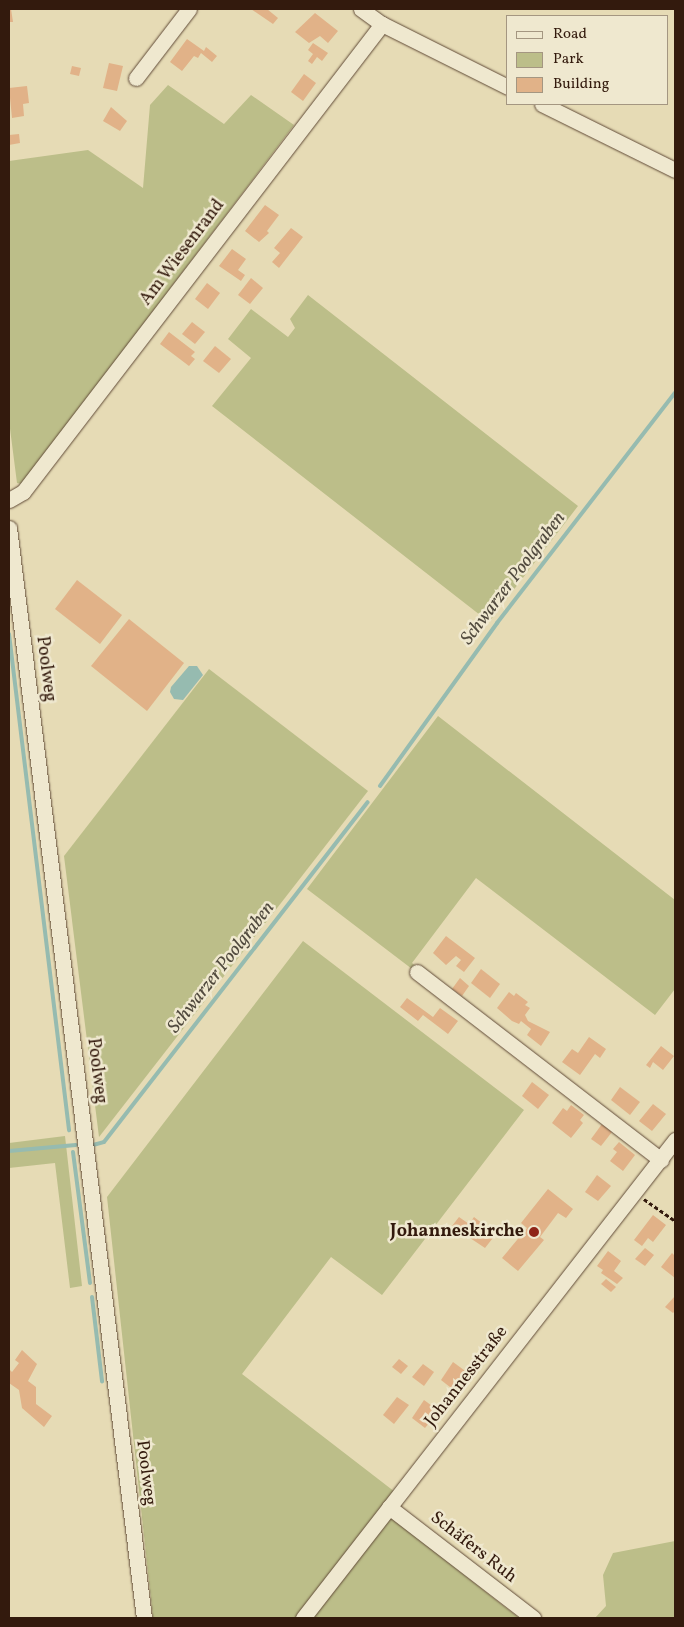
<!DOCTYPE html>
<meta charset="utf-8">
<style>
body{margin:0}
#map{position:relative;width:684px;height:1627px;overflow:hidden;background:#e6dbb5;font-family:Vollkorn,serif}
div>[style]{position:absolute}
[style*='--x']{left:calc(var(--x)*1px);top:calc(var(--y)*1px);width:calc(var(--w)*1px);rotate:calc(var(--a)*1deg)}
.green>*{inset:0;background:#bcbe89}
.water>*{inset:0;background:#96bbb0}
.stream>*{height:4px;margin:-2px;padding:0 2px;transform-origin:2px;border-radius:2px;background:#96bbb0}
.building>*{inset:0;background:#e1b288}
.path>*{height:2.5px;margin-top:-1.25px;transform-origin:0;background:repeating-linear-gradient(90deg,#331a0d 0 4px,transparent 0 6.5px)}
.roads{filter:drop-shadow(0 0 1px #604a37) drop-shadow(0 0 1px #604a37)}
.minor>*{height:15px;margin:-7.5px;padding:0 7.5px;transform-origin:7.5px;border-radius:7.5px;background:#efe8cf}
.dots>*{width:14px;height:14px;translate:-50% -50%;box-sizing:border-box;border:2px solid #efe8cf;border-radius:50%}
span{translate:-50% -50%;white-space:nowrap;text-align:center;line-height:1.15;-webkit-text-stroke:5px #efe8cf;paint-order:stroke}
.street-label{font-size:18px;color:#331a0d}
.poi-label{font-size:18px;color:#331a0d;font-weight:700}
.right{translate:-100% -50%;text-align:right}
.water-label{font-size:19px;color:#514a3e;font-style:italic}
.frame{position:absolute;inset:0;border:10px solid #331a0d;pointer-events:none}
.legend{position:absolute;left:506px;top:15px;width:162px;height:90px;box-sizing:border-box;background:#efe8cf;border:1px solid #a49681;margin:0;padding:6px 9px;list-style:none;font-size:15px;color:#331a0d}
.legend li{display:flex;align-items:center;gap:10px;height:25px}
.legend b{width:25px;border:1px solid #a49681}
</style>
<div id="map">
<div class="green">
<div style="clip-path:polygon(168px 85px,224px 124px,251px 95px,294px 125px,22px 484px,17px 483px,9px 421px,9px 161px,88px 150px,143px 188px,150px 105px)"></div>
<div style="clip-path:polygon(308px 295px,578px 506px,489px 622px,212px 406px,251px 358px,228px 339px,251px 309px,288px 337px,295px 328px,290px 319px)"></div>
<div style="clip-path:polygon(209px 669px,368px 791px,99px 1137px,64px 856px)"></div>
<div style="clip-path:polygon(438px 716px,675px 900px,675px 989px,655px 1015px,476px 878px,412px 963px,419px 969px,416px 972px,307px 889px)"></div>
<div style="clip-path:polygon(303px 941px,524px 1110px,382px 1295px,331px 1257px,242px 1374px,395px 1492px,396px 1521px,519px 1618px,153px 1618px,107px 1197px)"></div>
<div style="clip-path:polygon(65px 1136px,82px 1286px,70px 1288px,55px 1163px,9px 1168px,9px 1143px)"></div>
<div style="clip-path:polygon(675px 1541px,675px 1618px,595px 1618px,606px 1606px,603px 1575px,613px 1553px)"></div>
</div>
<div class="water">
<div style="clip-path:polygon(189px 666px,197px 666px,203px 675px,183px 700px,174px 699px,170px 692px,171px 687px)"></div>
</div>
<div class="stream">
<div style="--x:9;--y:634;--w:500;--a:83.1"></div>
<div style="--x:380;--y:786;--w:201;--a:-54.3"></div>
<div style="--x:497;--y:623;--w:291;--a:-52.3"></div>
<div style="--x:93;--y:1145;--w:11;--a:-15"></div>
<div style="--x:104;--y:1142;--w:430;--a:-52.2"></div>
<div style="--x:9;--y:1151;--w:67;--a:-5.1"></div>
<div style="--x:73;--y:1152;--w:132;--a:82.6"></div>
<div style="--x:92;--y:1297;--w:85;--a:83.2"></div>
</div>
<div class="building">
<div style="clip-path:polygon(9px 9px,11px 9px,13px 22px,9px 22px)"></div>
<div style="clip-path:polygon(251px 9px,267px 9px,278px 18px,273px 24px)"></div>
<div style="clip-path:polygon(315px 13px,338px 31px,328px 43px,320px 36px,309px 43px,295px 32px)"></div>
<div style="clip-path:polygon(187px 39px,204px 51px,206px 47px,217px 56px,212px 62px,201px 53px,198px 58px,194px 56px,182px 71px,170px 62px)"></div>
<div style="clip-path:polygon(313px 43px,328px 53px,322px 61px,317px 57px,312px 64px,308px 61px,313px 54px,308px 50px)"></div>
<div style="clip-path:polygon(109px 63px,123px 66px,117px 91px,103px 88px)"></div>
<div style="clip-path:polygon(72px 66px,81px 68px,79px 76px,70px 74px)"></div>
<div style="clip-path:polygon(304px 74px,316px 83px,303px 101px,291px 92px)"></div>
<div style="clip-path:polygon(27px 86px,29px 103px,23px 104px,24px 116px,12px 118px,9px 88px)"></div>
<div style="clip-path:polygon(111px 107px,127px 121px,120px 131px,103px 121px)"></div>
<div style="clip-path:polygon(19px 134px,20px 143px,9px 145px,9px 135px)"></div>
<div style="clip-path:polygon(265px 205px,279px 215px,267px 231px,269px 233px,259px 242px,245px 231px)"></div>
<div style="clip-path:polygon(291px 228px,303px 237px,279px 268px,272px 262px,280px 253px,274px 248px)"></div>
<div style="clip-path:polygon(232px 249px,246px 259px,238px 270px,245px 275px,241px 281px,219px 266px)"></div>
<div style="clip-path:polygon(251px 278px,263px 288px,250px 304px,238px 295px)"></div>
<div style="clip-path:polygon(207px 283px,220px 293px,208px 309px,195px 299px)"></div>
<div style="clip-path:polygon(192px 322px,205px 332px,195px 344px,182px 334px)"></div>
<div style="clip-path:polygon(169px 332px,195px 352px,191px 356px,195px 359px,189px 366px,160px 344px)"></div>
<div style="clip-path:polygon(215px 346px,231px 359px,219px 373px,203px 361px)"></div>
<div style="clip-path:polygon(77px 580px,122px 615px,100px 644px,55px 609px)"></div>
<div style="clip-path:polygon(129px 619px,184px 663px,147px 711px,91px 666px)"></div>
<div style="clip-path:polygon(446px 936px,475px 958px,464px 972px,456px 966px,461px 960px,456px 956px,446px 965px,433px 953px)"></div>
<div style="clip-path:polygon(481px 969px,500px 984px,490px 998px,471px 983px)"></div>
<div style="clip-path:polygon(460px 978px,469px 986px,462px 996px,452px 989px)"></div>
<div style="clip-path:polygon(509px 992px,514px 996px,516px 993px,528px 1002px,525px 1005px,530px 1008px,525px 1015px,528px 1021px,550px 1032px,541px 1046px,527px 1035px,531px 1029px,521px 1021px,519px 1024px,512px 1021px,497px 1008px)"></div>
<div style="clip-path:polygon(407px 998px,433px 1017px,440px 1008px,458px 1021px,448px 1034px,423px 1015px,418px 1021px,400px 1007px)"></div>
<div style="clip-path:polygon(589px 1037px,606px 1049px,600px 1058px,595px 1054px,580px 1075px,562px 1062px,572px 1049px,578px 1053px)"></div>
<div style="clip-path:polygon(661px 1046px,674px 1056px,663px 1070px,653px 1062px,650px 1068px,646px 1065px)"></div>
<div style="clip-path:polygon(532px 1082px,549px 1095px,538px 1109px,522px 1096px)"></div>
<div style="clip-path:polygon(620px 1087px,640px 1102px,630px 1115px,611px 1100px)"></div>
<div style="clip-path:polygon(653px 1104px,666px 1114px,652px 1131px,639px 1121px)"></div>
<div style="clip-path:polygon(571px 1105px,584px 1115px,580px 1120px,583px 1123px,571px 1138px,552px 1123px,563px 1108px,567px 1111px)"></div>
<div style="clip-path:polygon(602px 1124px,612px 1132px,601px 1146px,591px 1139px)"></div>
<div style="clip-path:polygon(619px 1142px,635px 1155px,623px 1171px,610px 1161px,617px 1152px,613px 1149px)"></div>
<div style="clip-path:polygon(597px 1175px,611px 1186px,598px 1201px,585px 1192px)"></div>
<div style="clip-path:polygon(548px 1189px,573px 1209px,566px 1218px,558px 1213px,540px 1237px,544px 1240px,518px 1271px,502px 1258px,527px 1228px,521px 1223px)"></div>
<div style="clip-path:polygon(653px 1215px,666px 1225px,653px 1242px,648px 1238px,642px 1246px,634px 1240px)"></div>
<div style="clip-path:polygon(459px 1217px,469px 1224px,474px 1217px,496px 1234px,485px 1248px,452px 1226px)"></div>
<div style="clip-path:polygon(645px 1248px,654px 1255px,645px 1266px,635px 1259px)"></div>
<div style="clip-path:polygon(608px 1251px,621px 1261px,614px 1271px,623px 1278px,617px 1284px,601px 1273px,603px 1270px,597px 1266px)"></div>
<div style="clip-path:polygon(672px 1253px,675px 1256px,675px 1278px,661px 1267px)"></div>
<div style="clip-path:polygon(606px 1279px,616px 1287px,611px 1292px,601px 1284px)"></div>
<div style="clip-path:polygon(675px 1296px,675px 1311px,673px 1313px,665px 1307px)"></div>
<div style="clip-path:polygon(22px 1350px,37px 1364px,28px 1381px,36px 1387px,36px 1404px,52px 1416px,44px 1427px,22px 1408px,19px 1390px,9px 1383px,9px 1369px,12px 1372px,19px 1363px,15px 1360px)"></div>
<div style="clip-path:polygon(399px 1359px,408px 1366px,401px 1374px,392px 1367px)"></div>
<div style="clip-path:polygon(453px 1362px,468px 1373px,455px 1391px,441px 1380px)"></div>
<div style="clip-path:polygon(423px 1364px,434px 1372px,424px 1386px,412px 1377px)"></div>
<div style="clip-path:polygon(397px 1397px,409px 1405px,394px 1424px,383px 1415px)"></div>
<div style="clip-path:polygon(424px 1400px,439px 1411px,425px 1428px,412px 1418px)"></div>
</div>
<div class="path">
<div style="--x:644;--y:1199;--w:38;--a:35"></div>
</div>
<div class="roads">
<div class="minor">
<div style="--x:361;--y:9;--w:26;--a:36"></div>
<div style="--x:382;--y:24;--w:141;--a:26.6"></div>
<div style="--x:136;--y:78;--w:87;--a:-52.5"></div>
<div style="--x:542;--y:104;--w:148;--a:26.4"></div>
<div style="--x:9;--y:500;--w:16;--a:-30"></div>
<div style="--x:23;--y:492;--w:590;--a:-52.51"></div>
<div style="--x:9;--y:528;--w:1098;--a:82.94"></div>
<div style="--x:417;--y:972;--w:308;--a:37.6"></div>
<div style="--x:389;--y:1507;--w:182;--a:37.6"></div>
<div style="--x:303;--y:1618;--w:606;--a:-52.11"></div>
</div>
</div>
<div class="dots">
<div style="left:534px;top:1232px;background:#8f2418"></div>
</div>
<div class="street-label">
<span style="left:183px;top:253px;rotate:-53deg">Am Wiesenrand</span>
<span style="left:45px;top:669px;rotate:83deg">Poolweg</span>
<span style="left:96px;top:1071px;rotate:83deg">Poolweg</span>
<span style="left:467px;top:1377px;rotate:-52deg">Johannesstraße</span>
<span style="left:145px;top:1473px;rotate:83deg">Poolweg</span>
<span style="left:473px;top:1548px;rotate:38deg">Schäfers Ruh</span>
</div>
<div class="poi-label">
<span class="right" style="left:524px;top:1232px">Johanneskirche</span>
</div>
<div class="water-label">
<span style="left:514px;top:579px;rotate:-53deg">Schwarzer Poolgraben</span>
<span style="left:222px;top:968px;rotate:-52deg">Schwarzer Poolgraben</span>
</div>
<div class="frame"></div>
<ul class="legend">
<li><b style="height:6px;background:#efe8cf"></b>Road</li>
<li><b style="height:14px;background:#bcbe89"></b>Park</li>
<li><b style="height:14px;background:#e1b288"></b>Building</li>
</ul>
</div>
